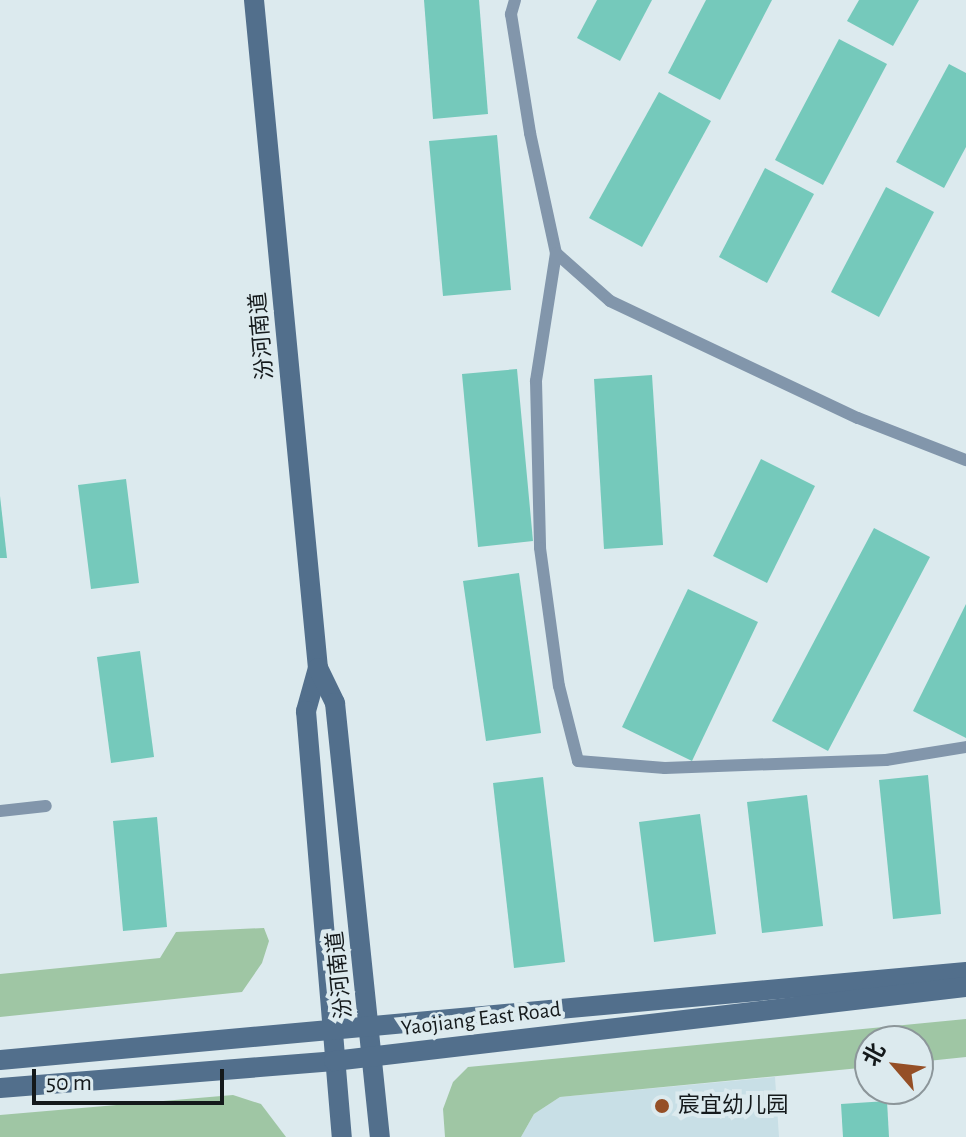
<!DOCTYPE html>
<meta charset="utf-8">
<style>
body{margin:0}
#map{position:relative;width:966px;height:1137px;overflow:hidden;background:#dceaee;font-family:"Alegreya Sans","Noto Sans SC",sans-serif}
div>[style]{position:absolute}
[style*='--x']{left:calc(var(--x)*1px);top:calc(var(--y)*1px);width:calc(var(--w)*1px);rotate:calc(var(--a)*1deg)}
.built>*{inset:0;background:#c8dfe6}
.green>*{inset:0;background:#9fc6a4}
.building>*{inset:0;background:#75c9bb}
.lane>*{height:12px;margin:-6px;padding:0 6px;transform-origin:6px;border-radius:6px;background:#8296ab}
.secondary>*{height:20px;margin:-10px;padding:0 10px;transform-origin:10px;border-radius:10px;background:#526f8c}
.dots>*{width:22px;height:22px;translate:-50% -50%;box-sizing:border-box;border:4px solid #dceaee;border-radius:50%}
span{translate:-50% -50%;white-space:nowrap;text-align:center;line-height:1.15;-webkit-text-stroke:8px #dceaee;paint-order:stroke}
.street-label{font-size:22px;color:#14191b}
.poi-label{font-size:22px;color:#14191b}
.left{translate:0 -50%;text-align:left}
.north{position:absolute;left:854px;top:1025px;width:80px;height:80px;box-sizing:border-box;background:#dceaee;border:2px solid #8c969a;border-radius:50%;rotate:298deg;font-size:22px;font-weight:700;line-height:32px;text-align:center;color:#14191b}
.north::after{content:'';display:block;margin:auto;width:28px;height:36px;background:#954f26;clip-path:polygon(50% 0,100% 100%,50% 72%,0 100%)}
.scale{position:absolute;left:32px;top:1069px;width:192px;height:36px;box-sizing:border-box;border:4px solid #14191b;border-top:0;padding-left:10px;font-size:24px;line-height:28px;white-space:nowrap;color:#14191b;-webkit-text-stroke:6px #dceaee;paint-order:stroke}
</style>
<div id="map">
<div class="built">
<div style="clip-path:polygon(775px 1077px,779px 1137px,521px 1137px,534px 1114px,560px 1097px)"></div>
</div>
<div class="green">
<div style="clip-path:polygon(264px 928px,269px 941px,262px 963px,242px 992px,0 1017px,0 974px,160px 958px,176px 932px)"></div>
<div style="clip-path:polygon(966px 1019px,966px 1057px,918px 1062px,918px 1041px,870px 1041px,870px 1067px,560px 1097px,534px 1114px,521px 1137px,445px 1137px,443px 1109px,453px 1082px,468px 1067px)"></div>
<div style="clip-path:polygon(233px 1095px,261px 1104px,286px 1137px,0 1137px,0 1115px)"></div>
</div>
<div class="building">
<div style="clip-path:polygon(424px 0,479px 0,488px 114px,433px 119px)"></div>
<div style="clip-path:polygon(597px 0,652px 0,620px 61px,577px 38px)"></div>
<div style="clip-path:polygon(706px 0,772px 0,720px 100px,668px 73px)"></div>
<div style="clip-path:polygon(859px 0,919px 0,893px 46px,847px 21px)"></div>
<div style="clip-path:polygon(839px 39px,887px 64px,823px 185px,775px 160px)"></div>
<div style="clip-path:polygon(949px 64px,966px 73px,966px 147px,944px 188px,896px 162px)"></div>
<div style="clip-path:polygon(659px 92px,711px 121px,642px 247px,589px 218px)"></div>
<div style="clip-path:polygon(497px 135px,511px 290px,443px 296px,429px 141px)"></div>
<div style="clip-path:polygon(765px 168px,814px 194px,767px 283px,719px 257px)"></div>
<div style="clip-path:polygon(886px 187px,934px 212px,879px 317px,831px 292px)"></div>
<div style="clip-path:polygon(517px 369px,533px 541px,478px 547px,462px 374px)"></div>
<div style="clip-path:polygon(652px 375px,663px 545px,604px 549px,594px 379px)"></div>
<div style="clip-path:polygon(761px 459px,815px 486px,767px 583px,713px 556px)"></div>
<div style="clip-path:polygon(126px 479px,139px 583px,91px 589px,78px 485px)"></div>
<div style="clip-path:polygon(0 496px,7px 558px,0 558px)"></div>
<div style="clip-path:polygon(874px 528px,930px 557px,828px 751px,772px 721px)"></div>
<div style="clip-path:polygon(519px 573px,541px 733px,486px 741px,463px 581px)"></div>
<div style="clip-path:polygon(688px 589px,758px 622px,692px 761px,622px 727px)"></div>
<div style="clip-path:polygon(966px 604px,966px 738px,913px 711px)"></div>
<div style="clip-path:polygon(140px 651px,154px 757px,111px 763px,97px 657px)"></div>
<div style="clip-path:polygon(928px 775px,941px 914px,893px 919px,879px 780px)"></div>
<div style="clip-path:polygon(543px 777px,565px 962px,514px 968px,493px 783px)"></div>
<div style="clip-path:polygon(807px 795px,823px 926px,762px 933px,747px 802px)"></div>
<div style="clip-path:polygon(700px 814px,716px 934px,654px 942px,639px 822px)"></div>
<div style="clip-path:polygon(157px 817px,167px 927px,123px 931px,113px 821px)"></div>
<div style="clip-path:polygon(887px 1101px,889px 1137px,843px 1137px,841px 1104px)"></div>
</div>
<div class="lane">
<div style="--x:515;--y:0;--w:15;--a:106"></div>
<div style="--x:511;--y:14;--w:121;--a:80.9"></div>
<div style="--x:530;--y:133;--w:123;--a:77.8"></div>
<div style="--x:556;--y:253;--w:72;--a:41.6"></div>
<div style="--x:610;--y:301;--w:274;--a:25.3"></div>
<div style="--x:858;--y:418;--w:116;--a:21.3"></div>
<div style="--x:556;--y:253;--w:130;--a:98.9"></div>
<div style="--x:536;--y:381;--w:167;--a:88.6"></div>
<div style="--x:540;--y:548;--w:139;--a:82.2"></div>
<div style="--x:559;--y:686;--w:77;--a:75.8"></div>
<div style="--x:578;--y:761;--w:87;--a:4.6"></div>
<div style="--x:665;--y:768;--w:221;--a:-2.1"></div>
<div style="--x:886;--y:760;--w:81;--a:-9.2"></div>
<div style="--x:0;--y:811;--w:46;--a:-6.2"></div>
</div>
<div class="secondary">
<div style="--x:254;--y:0;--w:671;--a:84.53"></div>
<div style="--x:318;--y:668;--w:45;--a:105.6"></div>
<div style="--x:306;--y:711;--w:428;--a:85.2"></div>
<div style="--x:318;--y:668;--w:39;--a:64"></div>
<div style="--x:335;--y:703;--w:436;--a:84.1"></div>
<div style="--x:0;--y:1060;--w:970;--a:-5.21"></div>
<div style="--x:0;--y:1088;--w:335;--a:-4.6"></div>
<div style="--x:334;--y:1061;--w:636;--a:-6.68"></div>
</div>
<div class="dots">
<div style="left:662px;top:1106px;background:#954f26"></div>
</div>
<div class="street-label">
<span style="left:262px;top:336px;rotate:-95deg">汾河南道</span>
<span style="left:340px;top:975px;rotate:-96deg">汾河南道</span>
<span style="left:481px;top:1019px;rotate:-7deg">Yaojiang East Road</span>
</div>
<div class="poi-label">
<span class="left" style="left:678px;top:1106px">宸宜幼儿园</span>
</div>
<div class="north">北</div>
<div class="scale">50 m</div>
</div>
